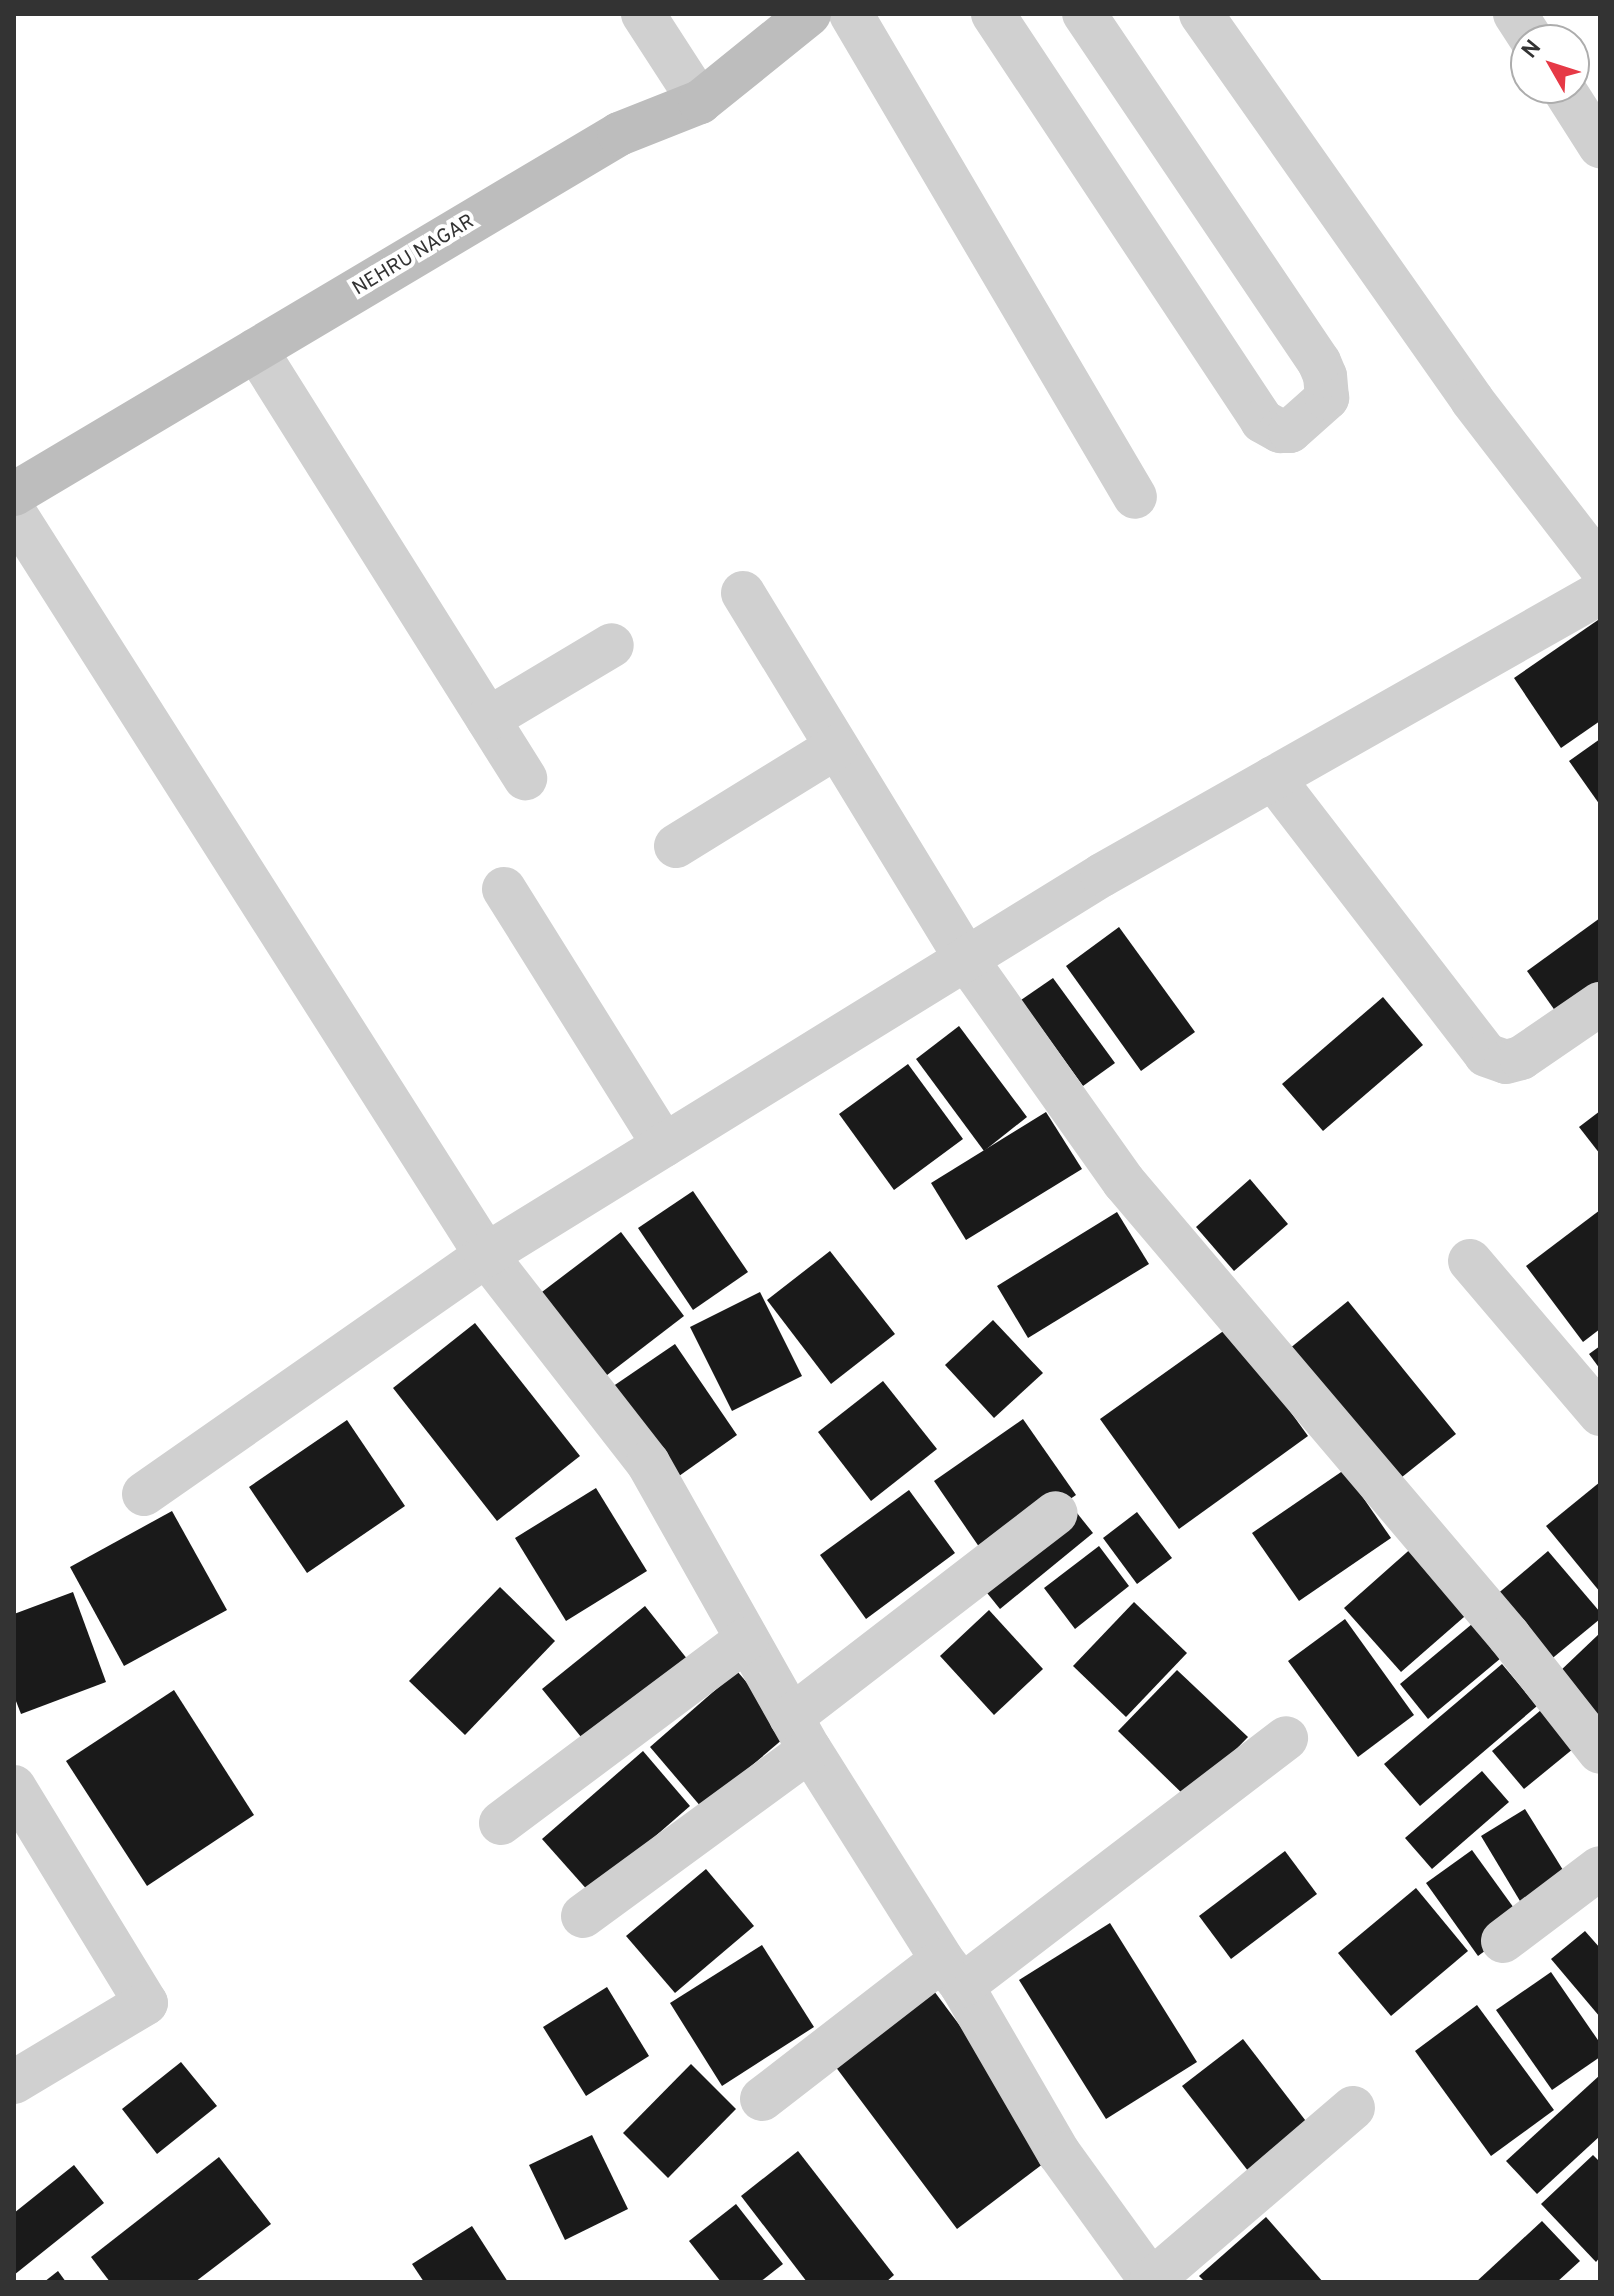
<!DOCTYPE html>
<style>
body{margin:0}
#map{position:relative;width:1614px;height:2296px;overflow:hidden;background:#fff;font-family:Overpass,sans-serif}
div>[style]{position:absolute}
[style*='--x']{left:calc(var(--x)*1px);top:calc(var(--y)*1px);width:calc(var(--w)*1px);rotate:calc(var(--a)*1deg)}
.building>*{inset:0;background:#1a1a1a}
.street>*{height:44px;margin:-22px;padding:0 22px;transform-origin:22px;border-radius:22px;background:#d0d0d0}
.secondary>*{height:44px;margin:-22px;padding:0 22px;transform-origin:22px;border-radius:22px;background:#bdbdbd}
span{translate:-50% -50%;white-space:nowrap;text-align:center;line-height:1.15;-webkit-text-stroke:8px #fff;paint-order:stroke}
.street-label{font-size:20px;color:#333}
.frame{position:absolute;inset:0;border:16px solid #333;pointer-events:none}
.north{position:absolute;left:1510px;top:24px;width:80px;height:80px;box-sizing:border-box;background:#fff;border:2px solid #adadad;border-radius:50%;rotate:309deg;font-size:22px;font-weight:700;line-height:32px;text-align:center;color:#333}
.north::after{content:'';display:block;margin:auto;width:28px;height:36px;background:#e63946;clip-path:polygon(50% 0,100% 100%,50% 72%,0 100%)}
</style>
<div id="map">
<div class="building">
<div style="clip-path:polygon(1598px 620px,1600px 721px,1561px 748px,1514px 678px)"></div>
<div style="clip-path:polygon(1600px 739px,1600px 805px,1569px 761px)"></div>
<div style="clip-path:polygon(1600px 918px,1600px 995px,1563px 1022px,1527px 971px)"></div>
<div style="clip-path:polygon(1119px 927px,1195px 1032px,1141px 1071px,1066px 966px)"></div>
<div style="clip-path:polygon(1053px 978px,1115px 1063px,1083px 1086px,1021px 1000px)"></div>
<div style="clip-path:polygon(1383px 997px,1423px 1045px,1323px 1131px,1282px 1084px)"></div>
<div style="clip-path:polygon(959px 1026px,1027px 1117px,984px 1151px,916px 1059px)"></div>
<div style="clip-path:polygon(908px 1064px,963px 1139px,894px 1190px,839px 1114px)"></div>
<div style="clip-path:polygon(1600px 1111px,1600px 1154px,1579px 1127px)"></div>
<div style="clip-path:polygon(1046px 1112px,1082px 1169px,966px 1240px,931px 1183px)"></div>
<div style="clip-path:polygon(1250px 1179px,1288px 1224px,1234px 1271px,1196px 1227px)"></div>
<div style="clip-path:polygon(693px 1191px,748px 1272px,693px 1310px,638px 1228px)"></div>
<div style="clip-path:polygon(1600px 1210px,1600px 1329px,1583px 1342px,1526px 1266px)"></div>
<div style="clip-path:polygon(1117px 1212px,1149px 1264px,1028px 1338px,997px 1286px)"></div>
<div style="clip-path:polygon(621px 1232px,684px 1316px,598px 1382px,534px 1298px)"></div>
<div style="clip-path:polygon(830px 1251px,895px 1334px,831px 1384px,767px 1300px)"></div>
<div style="clip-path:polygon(760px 1292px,802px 1376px,732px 1411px,690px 1327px)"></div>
<div style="clip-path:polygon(1348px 1301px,1456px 1434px,1397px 1481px,1289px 1349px)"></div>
<div style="clip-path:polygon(993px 1320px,1043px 1373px,994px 1418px,945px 1365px)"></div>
<div style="clip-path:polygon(475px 1323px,580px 1456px,497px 1521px,393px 1388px)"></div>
<div style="clip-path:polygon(1229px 1327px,1308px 1436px,1179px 1529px,1100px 1419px)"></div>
<div style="clip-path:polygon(675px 1344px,737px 1435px,672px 1481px,609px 1389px)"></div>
<div style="clip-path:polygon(1600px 1346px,1600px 1369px,1589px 1354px)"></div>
<div style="clip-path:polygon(883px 1381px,937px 1449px,871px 1501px,818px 1432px)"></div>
<div style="clip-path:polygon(1023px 1419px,1076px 1495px,986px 1557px,934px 1481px)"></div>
<div style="clip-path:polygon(347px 1420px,405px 1506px,307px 1573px,249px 1487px)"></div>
<div style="clip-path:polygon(1344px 1470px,1391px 1538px,1299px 1601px,1252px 1533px)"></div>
<div style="clip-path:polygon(1600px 1482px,1600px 1592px,1546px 1526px)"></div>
<div style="clip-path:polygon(596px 1488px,647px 1571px,566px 1621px,515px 1538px)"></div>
<div style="clip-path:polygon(909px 1490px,955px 1553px,866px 1619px,820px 1555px)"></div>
<div style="clip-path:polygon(1073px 1508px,1093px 1533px,1000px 1609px,979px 1583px)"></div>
<div style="clip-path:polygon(172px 1511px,227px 1610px,124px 1666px,70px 1567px)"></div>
<div style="clip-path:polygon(1137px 1512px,1172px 1558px,1137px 1584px,1103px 1538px)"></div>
<div style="clip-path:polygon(1415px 1545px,1472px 1610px,1401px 1672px,1344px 1608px)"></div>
<div style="clip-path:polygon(1099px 1546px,1129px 1586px,1075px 1629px,1044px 1588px)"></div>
<div style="clip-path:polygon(1548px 1551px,1600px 1612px,1600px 1619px,1549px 1661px,1495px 1596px)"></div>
<div style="clip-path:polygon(500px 1587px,555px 1641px,465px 1735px,409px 1681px)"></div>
<div style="clip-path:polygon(73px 1592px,106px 1682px,21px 1714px,14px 1696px,14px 1614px)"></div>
<div style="clip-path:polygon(1134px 1602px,1187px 1653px,1126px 1717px,1073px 1666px)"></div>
<div style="clip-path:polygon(645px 1606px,692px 1665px,590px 1748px,542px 1689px)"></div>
<div style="clip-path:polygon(989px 1610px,1043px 1669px,994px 1715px,940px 1656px)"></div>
<div style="clip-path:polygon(1345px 1619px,1414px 1715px,1358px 1757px,1288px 1661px)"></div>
<div style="clip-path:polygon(1478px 1619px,1507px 1653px,1428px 1719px,1400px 1684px)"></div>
<div style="clip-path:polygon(1600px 1633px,1600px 1717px,1558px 1673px)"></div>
<div style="clip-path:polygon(1502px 1664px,1537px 1706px,1420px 1806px,1384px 1764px)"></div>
<div style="clip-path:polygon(1177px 1670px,1248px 1737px,1188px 1799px,1118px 1731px)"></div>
<div style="clip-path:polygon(737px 1671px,790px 1733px,702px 1808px,650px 1747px)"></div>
<div style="clip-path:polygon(174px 1690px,254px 1815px,147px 1886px,66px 1761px)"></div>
<div style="clip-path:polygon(1547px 1705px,1579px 1744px,1524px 1789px,1492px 1751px)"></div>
<div style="clip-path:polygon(643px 1751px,690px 1806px,590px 1893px,542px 1839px)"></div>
<div style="clip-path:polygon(1482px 1771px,1509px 1802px,1432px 1869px,1405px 1838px)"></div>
<div style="clip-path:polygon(1525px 1809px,1568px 1878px,1523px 1906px,1481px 1836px)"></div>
<div style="clip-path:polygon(1472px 1850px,1524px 1922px,1478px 1956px,1426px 1883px)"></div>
<div style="clip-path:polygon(1285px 1851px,1317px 1894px,1231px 1959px,1199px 1916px)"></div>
<div style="clip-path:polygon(706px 1869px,754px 1926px,675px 1993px,626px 1936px)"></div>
<div style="clip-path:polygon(1416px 1888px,1468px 1951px,1391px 2016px,1338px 1953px)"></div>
<div style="clip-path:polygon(1110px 1923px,1197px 2062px,1106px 2119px,1019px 1980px)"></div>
<div style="clip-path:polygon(1585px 1931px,1600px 1948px,1600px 2017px,1551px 1959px)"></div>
<div style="clip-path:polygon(762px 1945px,814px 2027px,722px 2086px,670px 2003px)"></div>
<div style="clip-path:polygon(1551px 1972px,1600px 2043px,1600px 2057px,1552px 2090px,1496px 2010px)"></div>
<div style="clip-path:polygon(607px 1987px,649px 2056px,586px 2096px,543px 2027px)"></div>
<div style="clip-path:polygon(931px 1987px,1056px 2154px,957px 2229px,832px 2062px)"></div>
<div style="clip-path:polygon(1477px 2005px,1554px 2110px,1491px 2156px,1415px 2051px)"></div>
<div style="clip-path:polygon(1243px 2039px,1312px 2129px,1252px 2176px,1182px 2086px)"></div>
<div style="clip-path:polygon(181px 2062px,217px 2106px,157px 2154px,122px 2109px)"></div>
<div style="clip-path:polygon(691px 2064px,736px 2109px,668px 2178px,623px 2133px)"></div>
<div style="clip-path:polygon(1600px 2075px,1600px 2136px,1537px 2194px,1506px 2161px)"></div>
<div style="clip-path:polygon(592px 2135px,628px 2209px,565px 2240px,529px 2165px)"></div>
<div style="clip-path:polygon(798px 2151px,894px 2275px,886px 2282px,807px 2282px,741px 2196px)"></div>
<div style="clip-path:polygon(1593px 2155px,1600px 2162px,1600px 2257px,1596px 2262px,1541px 2204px)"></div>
<div style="clip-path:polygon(219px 2157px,271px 2224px,195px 2282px,110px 2282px,91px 2257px)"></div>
<div style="clip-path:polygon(74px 2165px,104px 2203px,14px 2275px,14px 2213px)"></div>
<div style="clip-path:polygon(736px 2204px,783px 2264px,760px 2282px,721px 2282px,689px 2241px)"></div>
<div style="clip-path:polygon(1266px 2217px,1323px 2282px,1205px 2282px,1199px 2276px)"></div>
<div style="clip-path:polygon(1542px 2221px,1580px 2261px,1557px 2282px,1476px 2282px)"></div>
<div style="clip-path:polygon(472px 2226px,508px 2282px,424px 2282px,412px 2264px)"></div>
<div style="clip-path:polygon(58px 2271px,66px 2282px,44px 2282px)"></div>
</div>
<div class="street">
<div style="--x:643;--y:14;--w:105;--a:57.1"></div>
<div style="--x:851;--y:14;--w:560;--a:59.54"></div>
<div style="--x:993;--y:14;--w:488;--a:56.5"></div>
<div style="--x:1262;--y:421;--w:21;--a:29"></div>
<div style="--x:1280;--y:431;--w:10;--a:0"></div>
<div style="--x:1290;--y:431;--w:50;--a:-41.7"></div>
<div style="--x:1327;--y:398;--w:22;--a:-95"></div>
<div style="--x:1325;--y:376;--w:15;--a:-113"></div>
<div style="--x:1319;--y:362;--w:420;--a:-124"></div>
<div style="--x:1201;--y:14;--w:472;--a:54.9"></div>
<div style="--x:1472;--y:400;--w:210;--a:52.4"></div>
<div style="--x:1515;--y:14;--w:31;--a:57"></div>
<div style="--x:1563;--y:88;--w:69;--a:57.5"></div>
<div style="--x:256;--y:350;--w:506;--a:57.85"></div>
<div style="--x:14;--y:512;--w:880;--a:57.57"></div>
<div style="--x:486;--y:1255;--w:264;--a:52.1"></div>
<div style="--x:648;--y:1463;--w:330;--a:60.6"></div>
<div style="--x:810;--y:1750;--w:248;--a:57.8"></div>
<div style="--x:942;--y:1960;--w:33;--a:52"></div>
<div style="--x:962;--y:1986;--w:193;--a:59.9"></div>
<div style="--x:1059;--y:2153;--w:159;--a:54.2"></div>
<div style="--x:743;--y:593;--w:429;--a:58.6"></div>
<div style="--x:966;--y:959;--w:273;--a:54.7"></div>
<div style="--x:1124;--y:1182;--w:595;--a:49.7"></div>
<div style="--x:1509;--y:1636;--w:147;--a:51.9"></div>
<div style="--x:488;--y:719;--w:144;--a:-30.8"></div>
<div style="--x:1273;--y:778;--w:349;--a:52.4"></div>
<div style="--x:1486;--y:1055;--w:21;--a:19"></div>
<div style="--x:1506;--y:1062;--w:16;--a:-15"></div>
<div style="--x:1521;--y:1058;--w:96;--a:-34.4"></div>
<div style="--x:676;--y:846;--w:188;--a:-31.7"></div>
<div style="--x:504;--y:889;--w:302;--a:58"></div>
<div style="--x:1470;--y:1261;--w:201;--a:49.6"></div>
<div style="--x:144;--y:1494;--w:417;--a:-34.9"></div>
<div style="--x:486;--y:1255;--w:724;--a:-31.67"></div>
<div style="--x:1102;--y:875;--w:572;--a:-29.52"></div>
<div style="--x:791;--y:1717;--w:334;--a:-37.6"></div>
<div style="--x:14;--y:1787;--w:253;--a:58.6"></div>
<div style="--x:146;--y:2003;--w:154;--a:149.1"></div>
<div style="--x:501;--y:1823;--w:307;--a:-36.8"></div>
<div style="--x:583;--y:1916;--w:281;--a:-36.2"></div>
<div style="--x:1503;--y:1941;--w:121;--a:-37"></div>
<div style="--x:962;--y:1986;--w:408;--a:-37.4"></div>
<div style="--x:762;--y:2099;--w:227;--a:-37.7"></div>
<div style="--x:1151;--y:2281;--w:266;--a:-40.6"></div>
</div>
<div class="secondary">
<div style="--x:14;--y:494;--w:704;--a:-30.75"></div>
<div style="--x:619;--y:134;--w:87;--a:-21.6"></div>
<div style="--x:700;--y:102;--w:140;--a:-38.9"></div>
</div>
<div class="street-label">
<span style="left:414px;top:256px;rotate:-31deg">NEHRU NAGAR</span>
</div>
<div class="frame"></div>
<div class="north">N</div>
</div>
